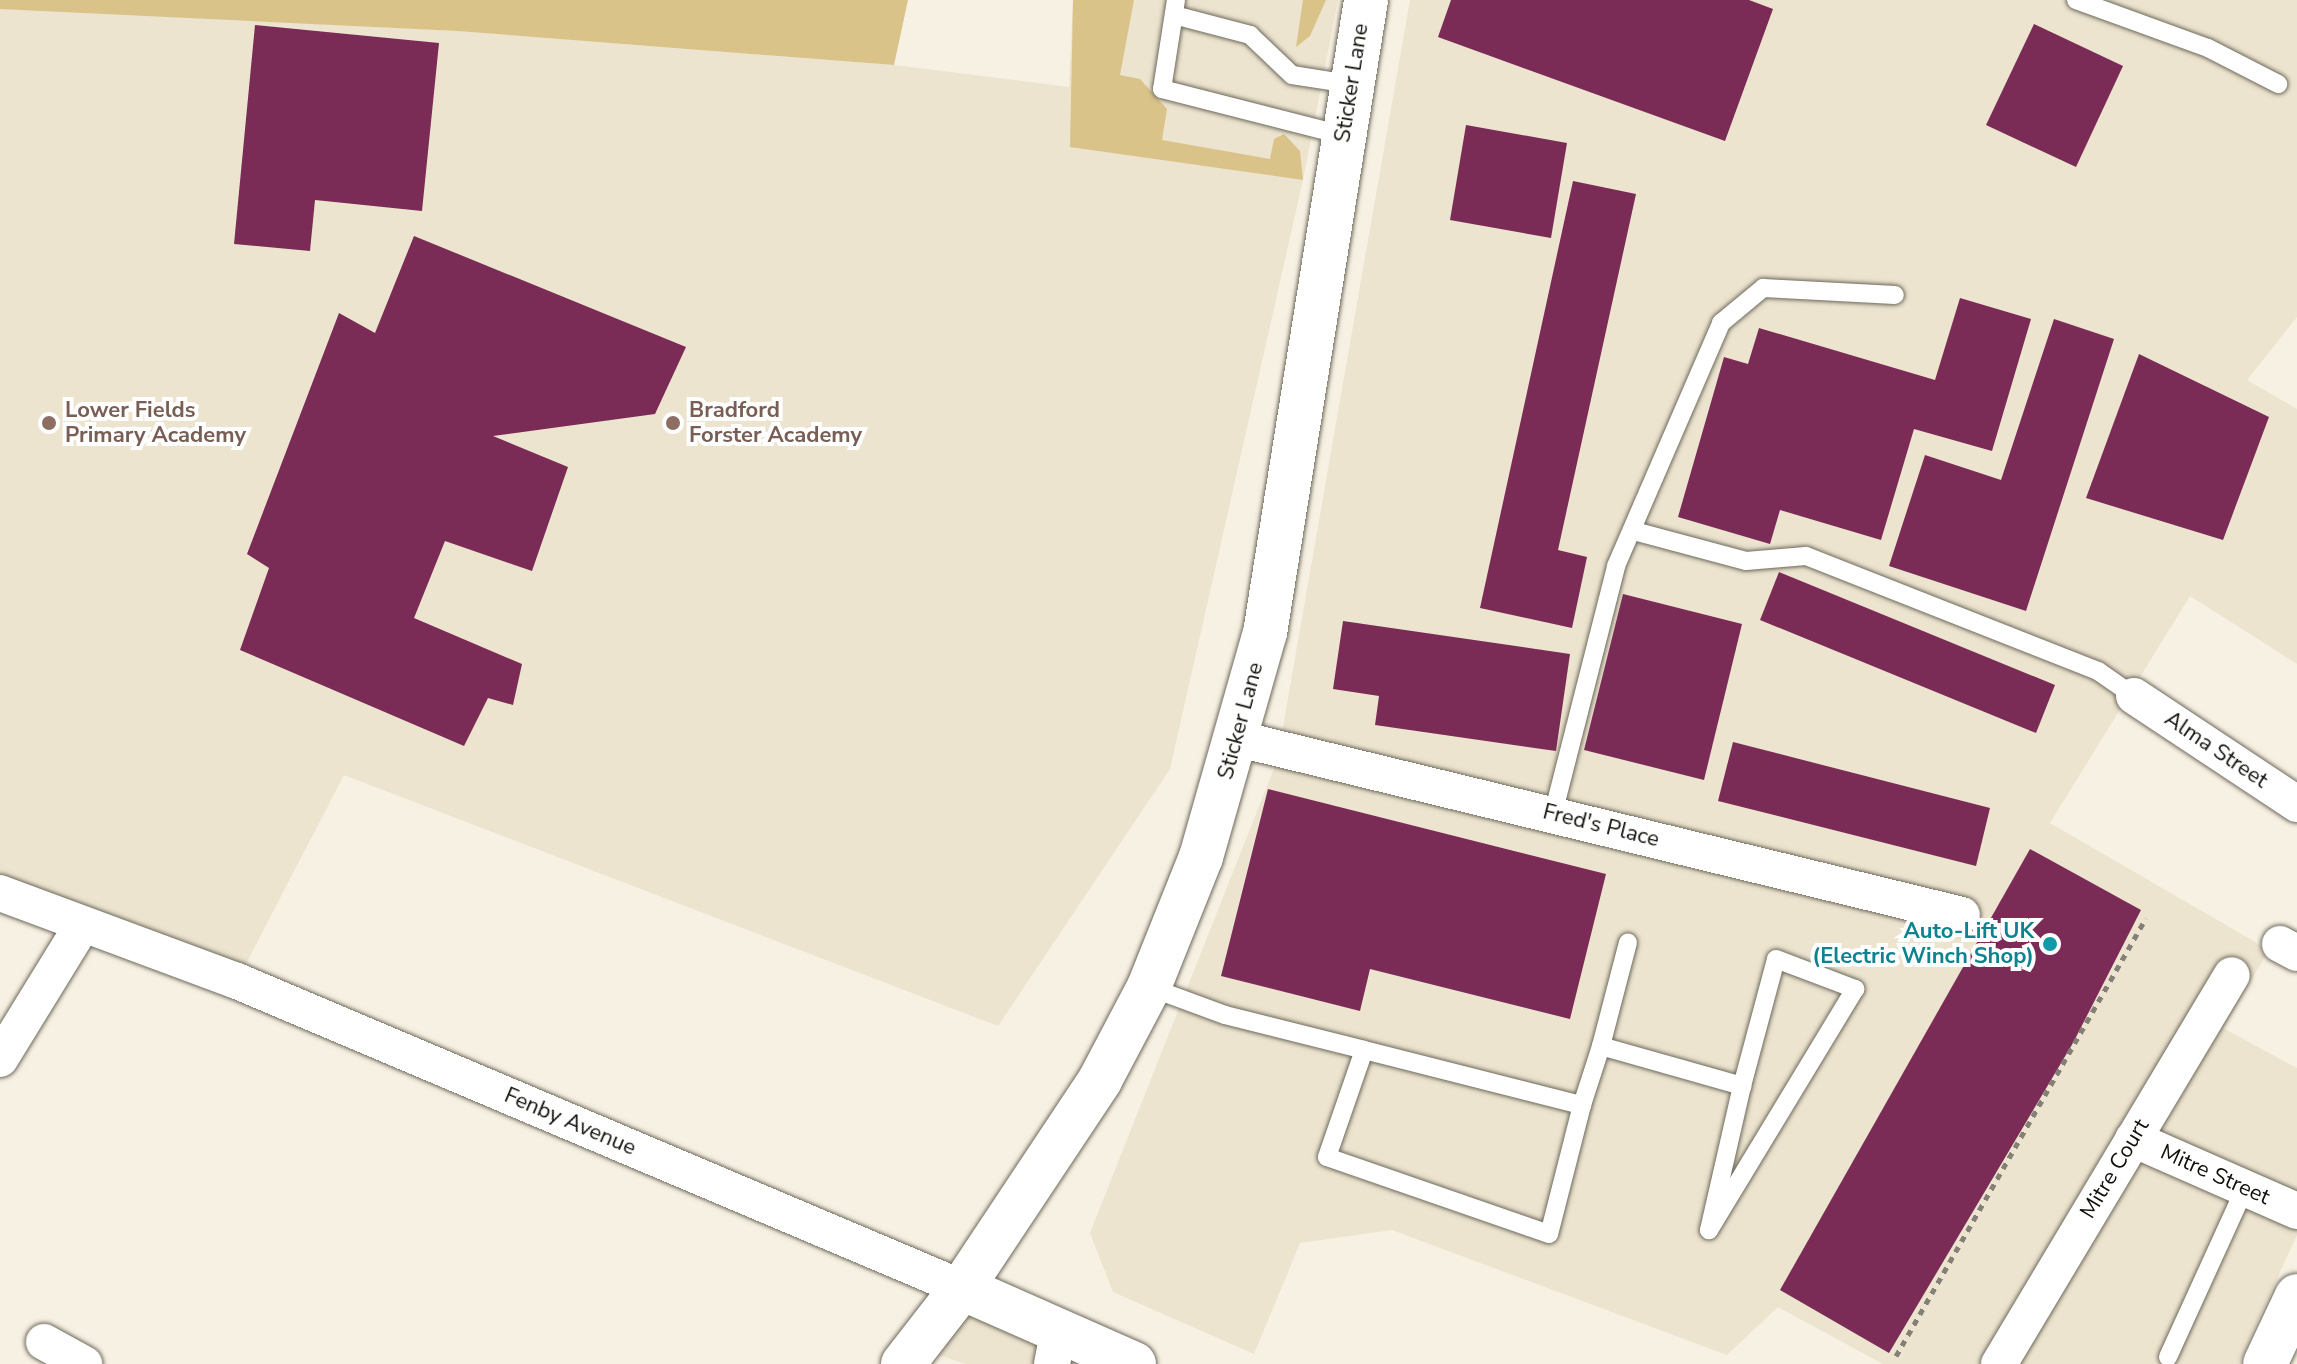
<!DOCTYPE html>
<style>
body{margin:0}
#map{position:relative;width:2297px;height:1364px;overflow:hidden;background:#f7f1e3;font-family:"Nunito Sans",sans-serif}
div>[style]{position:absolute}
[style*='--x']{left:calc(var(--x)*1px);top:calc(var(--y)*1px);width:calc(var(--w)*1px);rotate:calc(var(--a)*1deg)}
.built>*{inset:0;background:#ece4cf}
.green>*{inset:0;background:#dac389}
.building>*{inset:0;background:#7a2c57}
.path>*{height:5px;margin-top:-2.5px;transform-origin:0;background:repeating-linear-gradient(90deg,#848077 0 6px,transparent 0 12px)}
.roads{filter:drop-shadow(0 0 2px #6e695c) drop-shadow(0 0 2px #6e695c)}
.lane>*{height:18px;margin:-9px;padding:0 9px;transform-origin:9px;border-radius:9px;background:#fff}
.street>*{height:36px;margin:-18px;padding:0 18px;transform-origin:18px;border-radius:18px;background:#fff}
.secondary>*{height:44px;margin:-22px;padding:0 22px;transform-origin:22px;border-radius:22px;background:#fff}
.highway>*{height:44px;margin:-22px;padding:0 22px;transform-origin:22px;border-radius:22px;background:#fff}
.dots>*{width:22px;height:22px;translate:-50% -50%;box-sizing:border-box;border:4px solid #fff;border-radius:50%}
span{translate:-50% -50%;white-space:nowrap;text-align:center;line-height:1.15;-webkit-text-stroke:8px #fff;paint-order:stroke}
.street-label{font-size:22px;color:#100f0a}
.education-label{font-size:22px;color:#785e54;font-weight:700}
.left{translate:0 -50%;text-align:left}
.culture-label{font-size:22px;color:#0d838f;font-weight:700}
.right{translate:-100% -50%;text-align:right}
</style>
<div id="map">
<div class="built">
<div style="clip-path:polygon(1073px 0,1338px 0,1303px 180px,1170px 769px,998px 1026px,344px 775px,237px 981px,0 887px,0 8px,457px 31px,894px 65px,1069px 87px)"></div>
<div style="clip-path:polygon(1410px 0,2297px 0,2297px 317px,2247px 380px,2297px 409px,2297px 664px,2190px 596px,2050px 823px,2269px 950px,2223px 1028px,2297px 1068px,2297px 1235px,2238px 1364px,1883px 1364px,1778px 1307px,1727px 1355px,1392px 1230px,1300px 1243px,1254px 1354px,1113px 1292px,1090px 1233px,1277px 761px)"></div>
<div style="clip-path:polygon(962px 1288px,1058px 1333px,1052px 1364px,965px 1364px,917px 1347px)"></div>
</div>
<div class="green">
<div style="clip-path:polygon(0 0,908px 0,894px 65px,457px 31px,0 9px)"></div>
<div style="clip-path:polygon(1073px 0,1134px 0,1120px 75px,1140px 79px,1167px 109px,1162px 140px,1270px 159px,1274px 139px,1284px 134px,1300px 151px,1303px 180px,1070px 147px)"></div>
<div style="clip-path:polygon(1303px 0,1326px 0,1310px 36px,1296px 47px)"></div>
</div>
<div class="building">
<div style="clip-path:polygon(1451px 0,1749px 0,1773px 9px,1725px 141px,1438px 37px)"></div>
<div style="clip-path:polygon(2034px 24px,2123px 66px,2076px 167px,1986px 125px)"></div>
<div style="clip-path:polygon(255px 25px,439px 43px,422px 211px,315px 200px,310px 251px,234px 244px)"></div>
<div style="clip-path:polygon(1466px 125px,1567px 143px,1551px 238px,1450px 220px)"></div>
<div style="clip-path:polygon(1573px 181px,1636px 194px,1558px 550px,1587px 557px,1572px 628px,1480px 608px)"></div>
<div style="clip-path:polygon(414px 236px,686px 347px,655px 414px,493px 436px,568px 467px,532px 571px,445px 541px,414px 618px,522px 664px,513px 705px,488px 698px,464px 746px,240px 650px,269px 568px,247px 554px,339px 313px,375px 333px)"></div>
<div style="clip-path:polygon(1960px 298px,2031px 319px,1992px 451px,1914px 429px,1881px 540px,1780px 510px,1770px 544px,1678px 517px,1724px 357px,1748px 364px,1759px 328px,1935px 380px)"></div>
<div style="clip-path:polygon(2054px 319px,2114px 339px,2026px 611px,1889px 566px,1925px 455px,2001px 480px)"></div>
<div style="clip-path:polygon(2139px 354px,2269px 417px,2223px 540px,2086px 498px)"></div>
<div style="clip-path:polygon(1779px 572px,2055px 685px,2036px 733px,1760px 620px)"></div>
<div style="clip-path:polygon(1623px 594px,1742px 624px,1704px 780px,1584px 750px)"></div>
<div style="clip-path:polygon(1343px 621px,1570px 654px,1556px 751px,1375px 725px,1379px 696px,1333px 689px)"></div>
<div style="clip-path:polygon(1733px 742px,1990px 808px,1976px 866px,1718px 801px)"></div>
<div style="clip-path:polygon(1268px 789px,1606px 874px,1570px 1019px,1370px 969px,1360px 1011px,1221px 976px)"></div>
<div style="clip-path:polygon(2030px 849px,2141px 910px,2073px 1043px,1889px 1353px,1780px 1290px)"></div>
</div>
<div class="path">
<div style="--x:1896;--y:1356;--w:504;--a:-60.28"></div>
</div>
<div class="roads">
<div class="lane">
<div style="--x:1176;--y:0;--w:90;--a:98.9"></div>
<div style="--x:1162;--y:89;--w:187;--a:14.3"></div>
<div style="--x:2076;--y:0;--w:140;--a:20"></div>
<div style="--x:2208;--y:48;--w:79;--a:27.2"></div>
<div style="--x:1174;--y:15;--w:79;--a:14.7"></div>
<div style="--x:1250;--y:35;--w:58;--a:43.6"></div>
<div style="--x:1292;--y:75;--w:59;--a:8.8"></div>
<div style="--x:1634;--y:531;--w:116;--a:15"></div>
<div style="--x:1746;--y:561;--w:60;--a:-4.8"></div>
<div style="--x:1806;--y:556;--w:314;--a:21.5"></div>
<div style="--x:2098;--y:671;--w:44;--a:34.8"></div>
<div style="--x:1553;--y:814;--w:256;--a:-75.7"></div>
<div style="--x:1616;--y:566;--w:265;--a:-66.6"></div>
<div style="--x:1721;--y:323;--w:55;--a:-39.8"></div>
<div style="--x:1763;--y:288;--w:132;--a:3"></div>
<div style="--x:1149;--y:987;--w:81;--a:20.2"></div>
<div style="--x:1225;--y:1015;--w:143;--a:14.1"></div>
<div style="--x:1364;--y:1050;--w:225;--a:14.2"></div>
<div style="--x:1582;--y:1105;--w:133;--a:104.3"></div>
<div style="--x:1549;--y:1234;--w:235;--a:-160.9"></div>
<div style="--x:1327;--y:1157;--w:113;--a:-70.9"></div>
<div style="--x:1601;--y:1046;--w:107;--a:-75.4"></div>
<div style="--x:1582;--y:1105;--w:62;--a:-72.1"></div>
<div style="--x:1601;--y:1046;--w:147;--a:15.8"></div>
<div style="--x:1742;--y:1086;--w:131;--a:-75"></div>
<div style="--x:1776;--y:959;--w:85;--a:20.8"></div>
<div style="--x:1855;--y:989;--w:282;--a:121.2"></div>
<div style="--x:1709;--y:1230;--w:148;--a:-77.1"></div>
<div style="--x:2168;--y:1357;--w:186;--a:-65.5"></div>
</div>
<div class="street">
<div style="--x:2134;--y:696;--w:196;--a:33.5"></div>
<div style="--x:1239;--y:739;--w:744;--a:13.68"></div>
<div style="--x:0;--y:893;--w:253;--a:20.4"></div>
<div style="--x:237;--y:981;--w:787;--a:22.95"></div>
<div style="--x:2280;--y:944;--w:19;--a:28"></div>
<div style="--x:0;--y:1059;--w:158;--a:-58.4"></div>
<div style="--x:2133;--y:1139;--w:179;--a:23.7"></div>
<div style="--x:44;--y:1342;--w:46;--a:28.8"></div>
<div style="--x:1052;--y:1364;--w:32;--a:-79"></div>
<div style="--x:1999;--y:1364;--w:453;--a:-59.1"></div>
</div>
<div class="secondary">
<div style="--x:962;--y:1288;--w:188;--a:23.8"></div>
<div style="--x:2265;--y:1364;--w:75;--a:-64.8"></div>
</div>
<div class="highway">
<div style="--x:903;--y:1364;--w:96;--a:-52.2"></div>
<div style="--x:962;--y:1288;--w:250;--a:-56.4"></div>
<div style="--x:1100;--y:1080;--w:105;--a:-62.2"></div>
<div style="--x:1149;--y:987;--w:140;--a:-68.2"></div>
<div style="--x:1201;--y:857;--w:233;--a:-74.1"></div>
<div style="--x:1265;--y:633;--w:641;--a:-80.93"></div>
</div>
</div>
<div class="dots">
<div style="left:49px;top:423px;background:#8d6e63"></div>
<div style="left:673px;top:423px;background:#8d6e63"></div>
<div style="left:2050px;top:944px;background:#0f9aa8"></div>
</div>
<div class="street-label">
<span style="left:1352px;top:83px;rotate:-81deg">Sticker Lane</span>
<span style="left:1241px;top:721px;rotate:-75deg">Sticker Lane</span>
<span style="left:2216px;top:750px;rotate:34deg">Alma Street</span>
<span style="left:1601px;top:826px;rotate:14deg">Fred's Place</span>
<span style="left:570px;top:1122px;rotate:23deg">Fenby Avenue</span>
<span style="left:2115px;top:1169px;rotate:-59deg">Mitre Court</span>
<span style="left:2215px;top:1175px;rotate:24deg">Mitre Street</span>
</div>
<div class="education-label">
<span class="left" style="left:65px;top:423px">Lower Fields<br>Primary Academy</span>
<span class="left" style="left:689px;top:423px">Bradford<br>Forster Academy</span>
</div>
<div class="culture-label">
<span class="right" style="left:2034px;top:944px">Auto-Lift UK<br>(Electric Winch Shop)</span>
</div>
</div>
